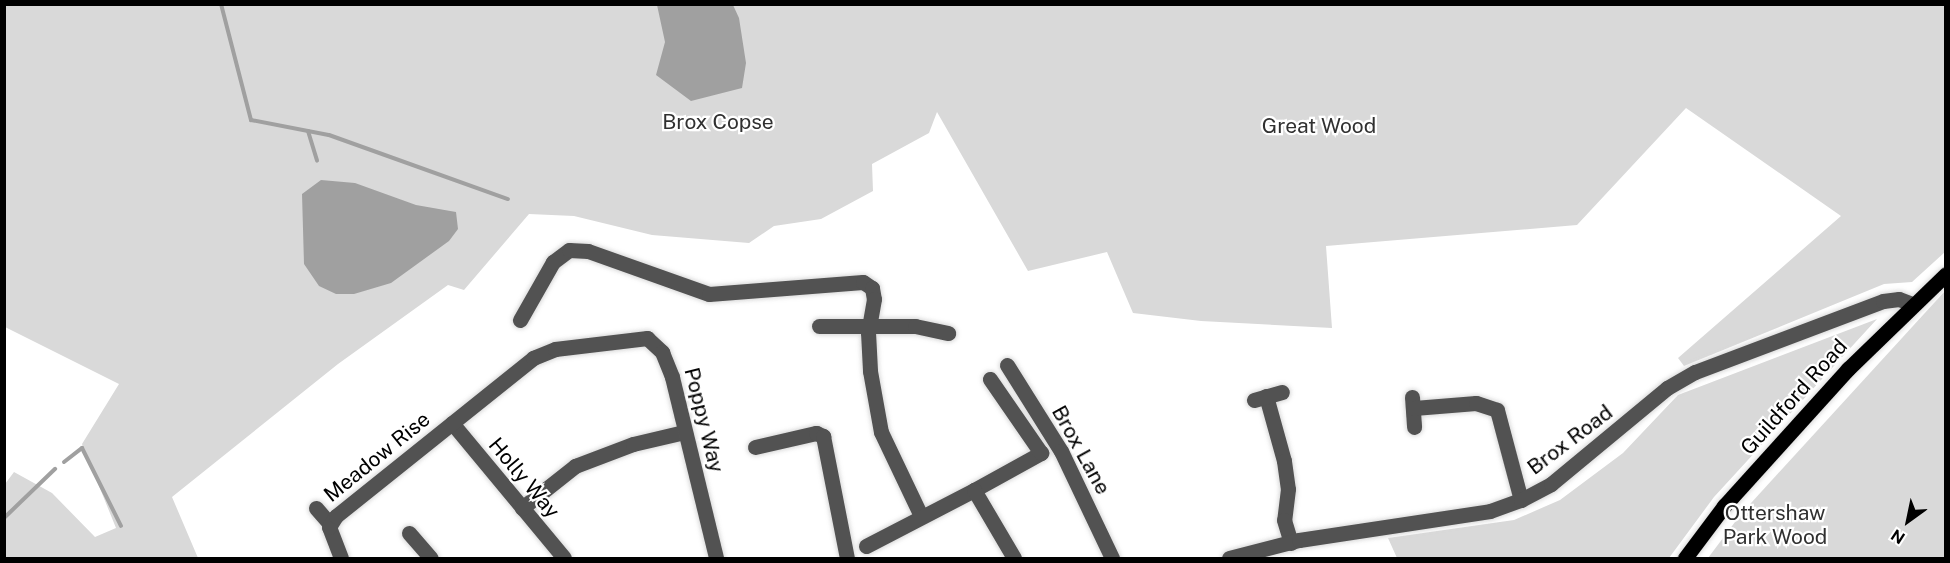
<!DOCTYPE html>
<style>
body{margin:0}
#map{position:relative;width:1950px;height:563px;overflow:hidden;background:#fff;font-family:"Public Sans",sans-serif}
div>[style]{position:absolute}
[style*='--x']{left:calc(var(--x)*1px);top:calc(var(--y)*1px);width:calc(var(--w)*1px);rotate:calc(var(--a)*1deg)}
.green>*{inset:0;background:#d9d9d9}
.water>*{inset:0;background:#a0a0a0}
.stream>*{height:4px;margin:-2px;padding:0 2px;transform-origin:2px;border-radius:2px;background:#a0a0a0}
.roads{filter:drop-shadow(0 0 2px #dbdbdb) drop-shadow(0 0 2px #dbdbdb)}
.minor>*{height:15px;margin:-7.5px;padding:0 7.5px;transform-origin:7.5px;border-radius:7.5px;background:#525252}
.major>*{height:15px;margin:-7.5px;padding:0 7.5px;transform-origin:7.5px;border-radius:7.5px;background:#000}
span{translate:-50% -50%;white-space:nowrap;text-align:center;line-height:1.15;-webkit-text-stroke:4.5px #fff;paint-order:stroke}
.park-label{font-size:21px;color:#303030}
.street-label{font-size:21px;color:#000}
.frame{position:absolute;inset:0;border:6px solid #000;pointer-events:none}
.north{position:absolute;left:1878px;top:491px;width:60px;height:60px;-webkit-text-stroke:4px #fff;paint-order:stroke;rotate:213deg;font-size:16px;font-weight:700;line-height:24px;text-align:center;color:#000}
.north::after{content:'';display:block;margin:auto;width:21px;height:27px;background:#000;clip-path:polygon(50% 0,100% 100%,50% 72%,0 100%)}
</style>
<div id="map">
<div class="green">
<div style="clip-path:polygon(4px 5px,1945px 5px,1945px 252px,1912px 282px,1884px 284px,1684px 366px,1678px 358px,1841px 216px,1686px 108px,1577px 225px,1326px 246px,1332px 328px,1201px 321px,1133px 313px,1107px 252px,1028px 271px,937px 112px,929px 133px,872px 164px,873px 191px,821px 219px,774px 226px,749px 243px,652px 235px,574px 216px,529px 214px,464px 290px,448px 285px,338px 364px,172px 497px,198px 558px,5px 558px,5px 484px,14px 472px,52px 493px,95px 537px,116px 528px,82px 444px,119px 384px,5px 327px)"></div>
<div style="clip-path:polygon(1945px 291px,1945px 558px,1708px 558px,1741px 514px)"></div>
<div style="clip-path:polygon(1877px 319px,1714px 497px,1669px 558px,1397px 558px,1388px 538px,1514px 520px,1560px 500px,1623px 453px,1678px 395px)"></div>
</div>
<div class="water">
<div style="clip-path:polygon(657px 5px,733px 5px,739px 18px,746px 63px,742px 88px,691px 101px,656px 75px,665px 42px)"></div>
<div style="clip-path:polygon(321px 180px,355px 183px,416px 205px,456px 212px,458px 229px,449px 241px,391px 283px,354px 294px,336px 294px,319px 286px,304px 264px,302px 194px)"></div>
</div>
<div class="stream">
<div style="--x:221;--y:4;--w:120;--a:75.5"></div>
<div style="--x:251;--y:120;--w:79;--a:10.9"></div>
<div style="--x:329;--y:135;--w:190;--a:19.7"></div>
<div style="--x:308;--y:131;--w:31;--a:73"></div>
<div style="--x:64;--y:462;--w:23;--a:-38"></div>
<div style="--x:82;--y:448;--w:87;--a:63.4"></div>
<div style="--x:4;--y:518;--w:71;--a:-43.9"></div>
</div>
<div class="roads">
<div class="minor">
<div style="--x:520;--y:320;--w:67;--a:-60.4"></div>
<div style="--x:553;--y:262;--w:20;--a:-37"></div>
<div style="--x:569;--y:250;--w:19;--a:3"></div>
<div style="--x:588;--y:251;--w:128;--a:19.6"></div>
<div style="--x:709;--y:294;--w:154;--a:-4.5"></div>
<div style="--x:863;--y:282;--w:11;--a:34"></div>
<div style="--x:872;--y:288;--w:11;--a:80"></div>
<div style="--x:874;--y:299;--w:34;--a:100"></div>
<div style="--x:868;--y:332;--w:39;--a:87"></div>
<div style="--x:870;--y:371;--w:62;--a:79.8"></div>
<div style="--x:881;--y:432;--w:93;--a:64.5"></div>
<div style="--x:819;--y:326;--w:96;--a:0"></div>
<div style="--x:915;--y:326;--w:34;--a:12"></div>
<div style="--x:1007;--y:365;--w:102;--a:57.9"></div>
<div style="--x:1061;--y:451;--w:119;--a:64.5"></div>
<div style="--x:1266;--y:396;--w:67;--a:74.5"></div>
<div style="--x:1284;--y:461;--w:28;--a:82"></div>
<div style="--x:1288;--y:489;--w:31;--a:97"></div>
<div style="--x:1284;--y:520;--w:24;--a:73"></div>
<div style="--x:1412;--y:397;--w:30;--a:86"></div>
<div style="--x:1254;--y:400;--w:29;--a:-16"></div>
<div style="--x:1414;--y:408;--w:62;--a:-4.6"></div>
<div style="--x:1476;--y:403;--w:22;--a:18"></div>
<div style="--x:1497;--y:410;--w:93;--a:75.1"></div>
<div style="--x:452;--y:423;--w:175;--a:50.3"></div>
<div style="--x:755;--y:447;--w:63;--a:-12.9"></div>
<div style="--x:816;--y:433;--w:8;--a:23"></div>
<div style="--x:823;--y:436;--w:124;--a:78.9"></div>
<div style="--x:974;--y:490;--w:77;--a:-28.9"></div>
<div style="--x:1041;--y:453;--w:90;--a:-124.6"></div>
<div style="--x:316;--y:508;--w:20;--a:49"></div>
<div style="--x:522;--y:508;--w:68;--a:-38.4"></div>
<div style="--x:575;--y:466;--w:62;--a:-20.8"></div>
<div style="--x:633;--y:444;--w:52;--a:-13.2"></div>
<div style="--x:409;--y:533;--w:33;--a:49"></div>
<div style="--x:866;--y:546;--w:122;--a:-27.4"></div>
<div style="--x:974;--y:490;--w:79;--a:59.5"></div>
<div style="--x:341;--y:558;--w:33;--a:-111"></div>
<div style="--x:329;--y:527;--w:13;--a:-58"></div>
<div style="--x:336;--y:516;--w:253;--a:-38.7"></div>
<div style="--x:533;--y:358;--w:24;--a:-22"></div>
<div style="--x:555;--y:349;--w:93;--a:-6.8"></div>
<div style="--x:647;--y:338;--w:21;--a:43"></div>
<div style="--x:662;--y:352;--w:27;--a:68"></div>
<div style="--x:672;--y:377;--w:186;--a:76.3"></div>
<div style="--x:1229;--y:558;--w:72;--a:-14.4"></div>
<div style="--x:1299;--y:540;--w:193;--a:-8.6"></div>
<div style="--x:1490;--y:511;--w:33;--a:-20"></div>
<div style="--x:1521;--y:500;--w:34;--a:-28"></div>
<div style="--x:1551;--y:484;--w:151;--a:-39.6"></div>
<div style="--x:1667;--y:388;--w:32;--a:-30"></div>
<div style="--x:1695;--y:372;--w:201;--a:-20.7"></div>
<div style="--x:1883;--y:301;--w:16;--a:-7"></div>
<div style="--x:1899;--y:299;--w:14;--a:21"></div>
</div>
<div class="major">
<div style="--x:1685;--y:558;--w:65;--a:-53.1"></div>
<div style="--x:1724;--y:506;--w:185;--a:-47.9"></div>
<div style="--x:1848;--y:369;--w:136;--a:-44.1"></div>
</div>
</div>
<div class="park-label">
<span style="left:718px;top:122px">Brox Copse</span>
<span style="left:1319px;top:126px">Great Wood</span>
<span style="left:1775px;top:525px">Ottershaw<br>Park Wood</span>
</div>
<div class="street-label">
<span style="left:1794px;top:397px;rotate:-48deg">Guildford Road</span>
<span style="left:704px;top:420px;rotate:76deg">Poppy Way</span>
<span style="left:1570px;top:440px;rotate:-37deg">Brox Road</span>
<span style="left:1081px;top:450px;rotate:61deg">Brox Lane</span>
<span style="left:377px;top:457px;rotate:-39deg">Meadow Rise</span>
<span style="left:524px;top:478px;rotate:50deg">Holly Way</span>
</div>
<div class="frame"></div>
<div class="north">N</div>
</div>
